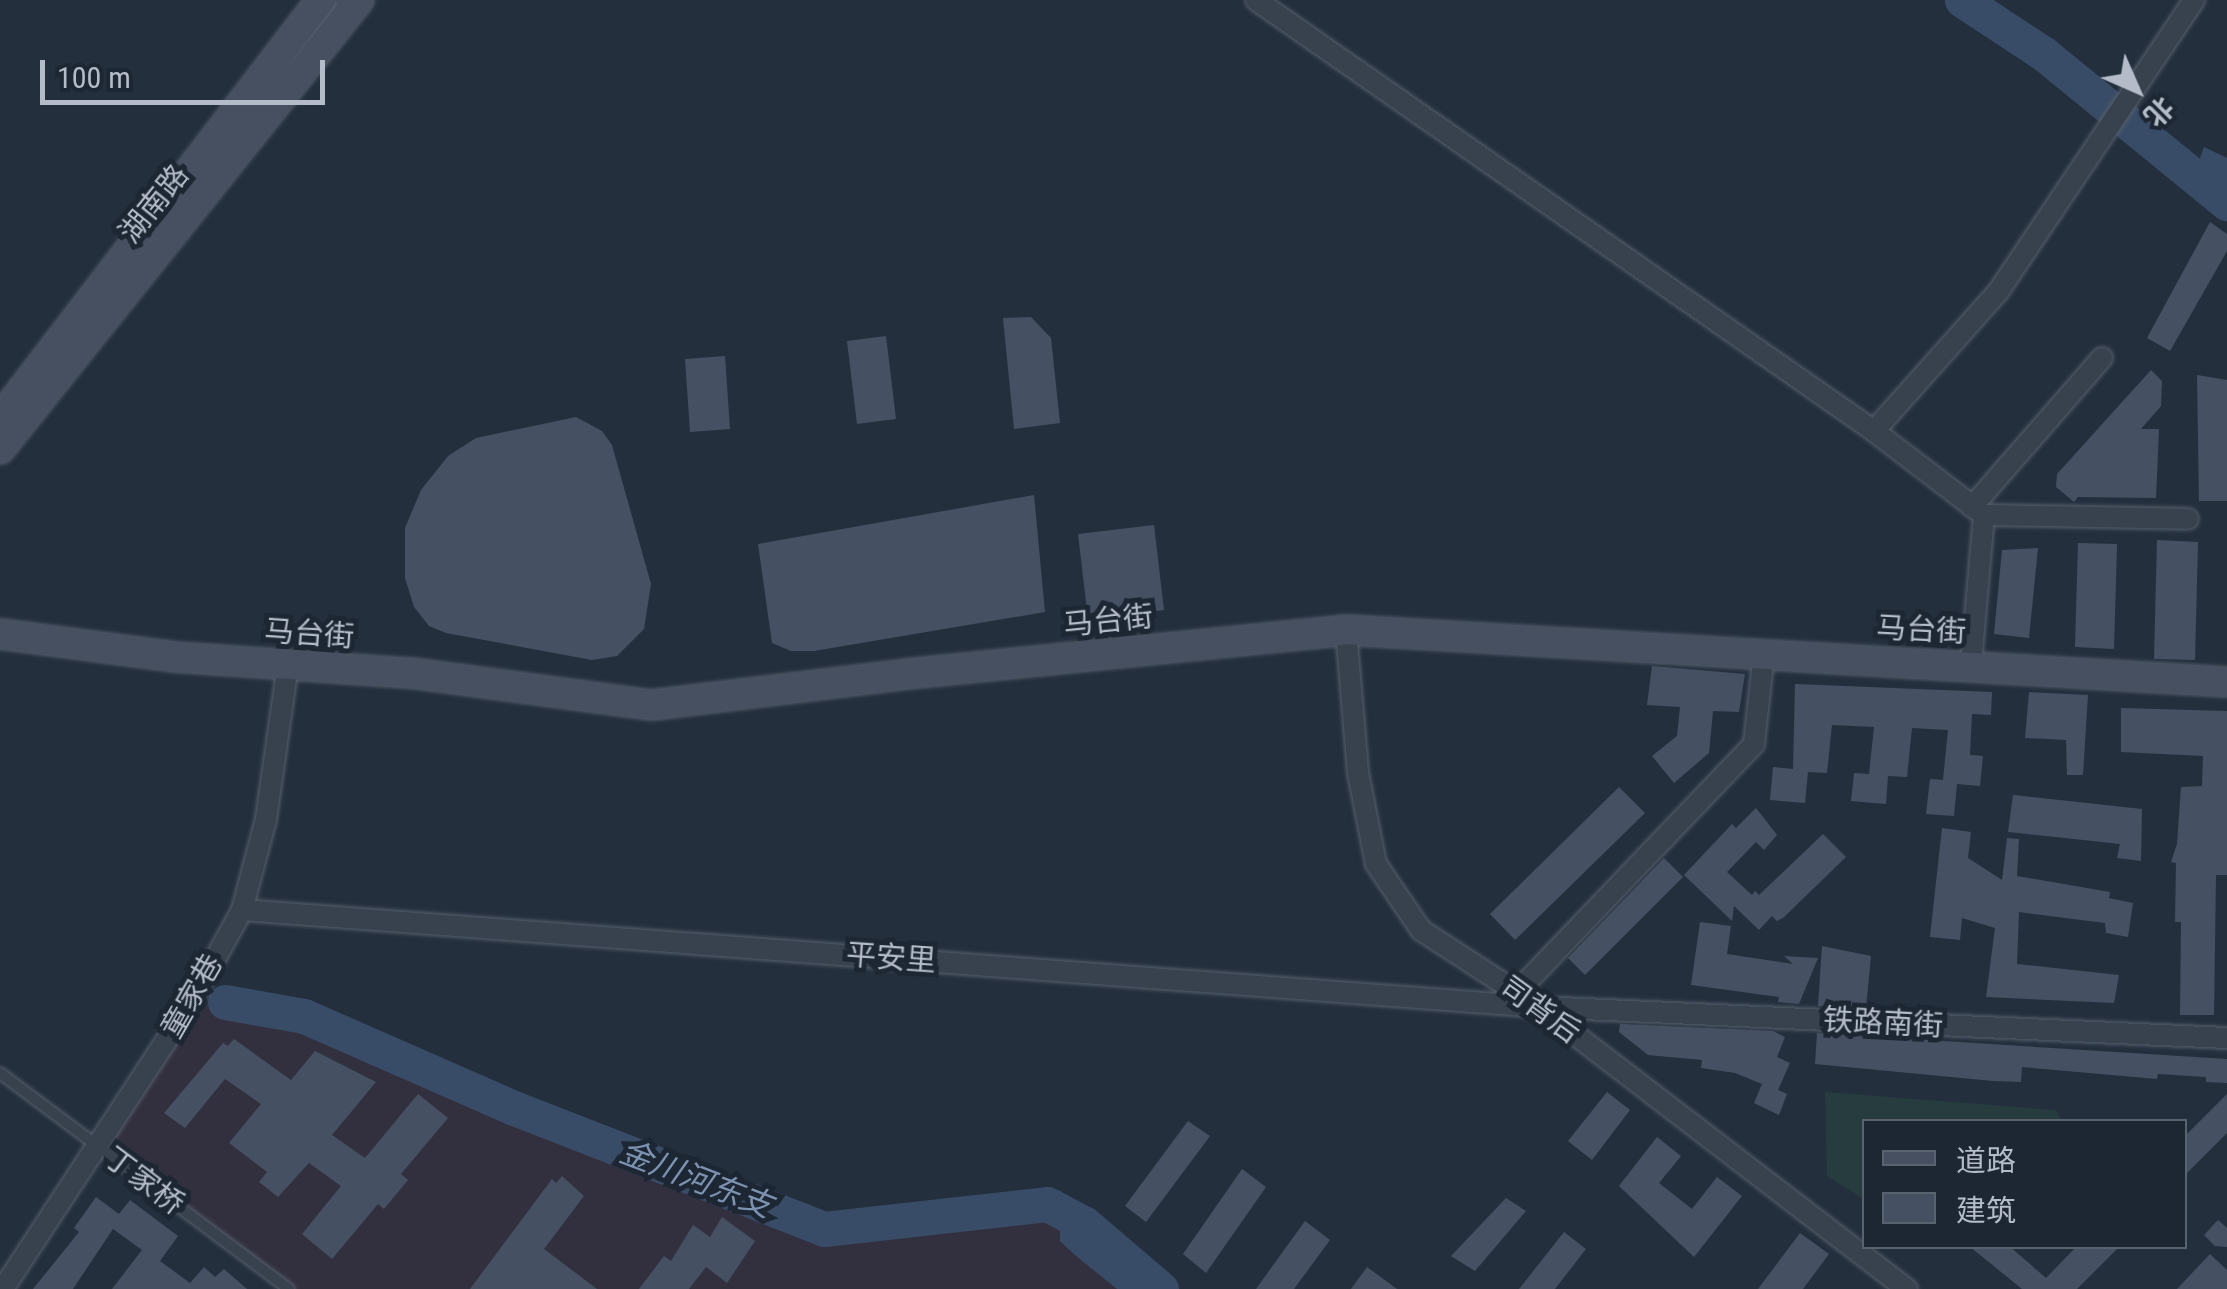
<!DOCTYPE html>
<meta charset="utf-8">
<style>
body{margin:0}
#map{position:relative;width:2227px;height:1289px;overflow:hidden;background:#242f3e;font-family:"Roboto Condensed","Noto Sans SC",sans-serif}
div>[style]{position:absolute}
[style*='--x']{left:calc(var(--x)*1px);top:calc(var(--y)*1px);width:calc(var(--w)*1px);rotate:calc(var(--a)*1deg)}
.medical>*{inset:0;background:#32303f}
.green>*{inset:0;background:#263c3f}
.water>*{inset:0;background:#394c67}
.river>*{height:35px;margin:-17.5px;padding:0 17.5px;transform-origin:17.5px;border-radius:17.5px;background:#394c67}
.building>*{inset:0;background:#455162}
.roads{filter:drop-shadow(0 0 2px #565f6c) drop-shadow(0 0 2px #565f6c)}
.lane>*{height:10px;margin:-5px;padding:0 5px;transform-origin:5px;border-radius:5px;background:#38414e}
.street>*{height:20px;margin:-10px;padding:0 10px;transform-origin:10px;border-radius:10px;background:#38414e}
.secondary>*{height:28px;margin:-14px;padding:0 14px;transform-origin:14px;border-radius:14px;background:#465061}
span{translate:-50% -50%;white-space:nowrap;text-align:center;line-height:1.15;-webkit-text-stroke:10px #1d2633;paint-order:stroke}
.street-label{font-size:30px;color:#b4bcc9}
.water-label{font-size:32px;color:#7c92b1;font-style:italic}
.legend{position:absolute;left:1862px;top:1119px;width:325px;height:130px;box-sizing:border-box;background:#1d2633;border:2px solid #59626f;margin:0;padding:12px 18px;list-style:none;font-size:30px;color:#b4bcc9}
.legend li{display:flex;align-items:center;gap:20px;height:50px}
.legend b{width:50px;border:2px solid #59626f}
.north{position:absolute;left:2087px;top:40px;width:100px;height:100px;-webkit-text-stroke:8px #1d2633;paint-order:stroke;rotate:135deg;font-size:28px;font-weight:700;line-height:40px;text-align:center;color:#b4bcc9}
.north::after{content:'';display:block;margin:auto;width:35px;height:45px;background:#b4bcc9;clip-path:polygon(50% 0,100% 100%,50% 72%,0 100%)}
.scale{position:absolute;left:40px;top:60px;width:285px;height:45px;box-sizing:border-box;border:5px solid #b4bcc9;border-top:0;padding-left:12px;font-size:30px;line-height:35px;white-space:nowrap;color:#b4bcc9;-webkit-text-stroke:8px #1d2633;paint-order:stroke}
</style>
<div id="map">
<div class="medical">
<div style="clip-path:polygon(195px 996px,304px 1016px,824px 1229px,1047px 1204px,1085px 1224px,1161px 1289px,289px 1289px,99px 1147px)"></div>
</div>
<div class="green">
<div style="clip-path:polygon(1825px 1092px,2056px 1110px,2062px 1121px,1864px 1122px,1862px 1198px,1827px 1176px)"></div>
</div>
<div class="water">
<div style="clip-path:polygon(2204px 147px,2227px 158px,2227px 191px,2198px 163px)"></div>
<div style="clip-path:polygon(1059px 1190px,1084px 1211px,1177px 1289px,1117px 1289px,1076px 1256px,1060px 1241px)"></div>
</div>
<div class="river">
<div style="--x:1962;--y:0;--w:98;--a:33.4"></div>
<div style="--x:2044;--y:54;--w:236;--a:39.2"></div>
<div style="--x:225;--y:1002;--w:80;--a:10"></div>
<div style="--x:304;--y:1016;--w:229;--a:23.7"></div>
<div style="--x:514;--y:1108;--w:333;--a:21.3"></div>
<div style="--x:824;--y:1229;--w:224;--a:-6.4"></div>
<div style="--x:1047;--y:1204;--w:43;--a:27.8"></div>
<div style="--x:1085;--y:1224;--w:100;--a:40.5"></div>
</div>
<div class="building">
<div style="clip-path:polygon(2210px 222px,2227px 234px,2227px 251px,2170px 351px,2147px 338px)"></div>
<div style="clip-path:polygon(1031px 317px,1051px 338px,1060px 423px,1014px 429px,1003px 318px)"></div>
<div style="clip-path:polygon(886px 336px,896px 419px,857px 424px,847px 341px)"></div>
<div style="clip-path:polygon(725px 356px,730px 429px,690px 432px,685px 359px)"></div>
<div style="clip-path:polygon(2151px 370px,2162px 381px,2161px 406px,2141px 429px,2159px 429px,2156px 498px,2078px 497px,2074px 502px,2056px 487px,2057px 474px)"></div>
<div style="clip-path:polygon(2197px 375px,2227px 380px,2227px 501px,2199px 501px)"></div>
<div style="clip-path:polygon(576px 417px,602px 431px,612px 445px,651px 584px,644px 629px,617px 656px,592px 660px,446px 633px,429px 626px,414px 607px,405px 578px,405px 528px,421px 490px,448px 456px,476px 438px)"></div>
<div style="clip-path:polygon(1034px 495px,1045px 612px,814px 651px,791px 651px,772px 643px,758px 544px)"></div>
<div style="clip-path:polygon(1154px 525px,1164px 610px,1088px 619px,1078px 534px)"></div>
<div style="clip-path:polygon(2157px 540px,2198px 542px,2195px 660px,2154px 659px)"></div>
<div style="clip-path:polygon(2078px 543px,2117px 544px,2114px 649px,2075px 647px)"></div>
<div style="clip-path:polygon(2038px 548px,2029px 638px,1994px 634px,2002px 550px)"></div>
<div style="clip-path:polygon(1652px 666px,1745px 674px,1739px 712px,1713px 711px,1709px 753px,1674px 783px,1652px 756px,1677px 736px,1680px 707px,1647px 705px)"></div>
<div style="clip-path:polygon(1795px 684px,1992px 692px,1991px 715px,1972px 714px,1970px 755px,1983px 756px,1980px 786px,1957px 784px,1954px 816px,1926px 814px,1930px 779px,1943px 780px,1948px 730px,1912px 728px,1907px 777px,1888px 776px,1886px 804px,1851px 801px,1854px 773px,1869px 774px,1874px 727px,1832px 725px,1827px 773px,1808px 772px,1805px 803px,1770px 800px,1773px 767px,1793px 769px)"></div>
<div style="clip-path:polygon(2029px 692px,2088px 695px,2083px 775px,2067px 775px,2066px 740px,2025px 738px)"></div>
<div style="clip-path:polygon(2121px 708px,2227px 711px,2227px 875px,2216px 875px,2214px 1015px,2180px 1015px,2181px 922px,2175px 922px,2176px 863px,2171px 862px,2177px 844px,2181px 787px,2202px 786px,2203px 756px,2121px 752px)"></div>
<div style="clip-path:polygon(1619px 787px,1645px 813px,1515px 940px,1490px 914px)"></div>
<div style="clip-path:polygon(2013px 795px,2142px 809px,2141px 861px,2117px 858px,2120px 844px,2008px 832px)"></div>
<div style="clip-path:polygon(1756px 808px,1777px 835px,1764px 850px,1756px 842px,1727px 872px,1752px 895px,1755px 891px,1759px 895px,1823px 834px,1846px 857px,1783px 918px,1777px 921px,1772px 916px,1759px 930px,1734px 906px,1732px 921px,1684px 875px,1732px 824px,1736px 828px)"></div>
<div style="clip-path:polygon(1942px 828px,1971px 832px,1968px 858px,2002px 880px,2007px 838px,2019px 839px,2017px 876px,2110px 892px,2109px 898px,2133px 903px,2128px 937px,2106px 933px,2105px 923px,2019px 912px,2017px 964px,2119px 975px,2114px 1003px,1986px 997px,1995px 928px,1962px 918px,1960px 940px,1930px 937px)"></div>
<div style="clip-path:polygon(1664px 858px,1683px 877px,1585px 975px,1568px 958px)"></div>
<div style="clip-path:polygon(1700px 922px,1731px 926px,1727px 954px,1793px 964px,1784px 956px,1818px 958px,1799px 1004px,1778px 1002px,1779px 997px,1691px 985px)"></div>
<div style="clip-path:polygon(1822px 946px,1871px 956px,1866px 1008px,1818px 1006px)"></div>
<div style="clip-path:polygon(1620px 1024px,1773px 1031px,1785px 1037px,1777px 1057px,1790px 1063px,1778px 1090px,1787px 1094px,1779px 1115px,1754px 1103px,1762px 1084px,1735px 1073px,1701px 1068px,1702px 1060px,1648px 1055px,1619px 1032px)"></div>
<div style="clip-path:polygon(1817px 1033px,2227px 1059px,2227px 1083px,2206px 1082px,2206px 1077px,2158px 1074px,2157px 1079px,2022px 1067px,2021px 1082px,1993px 1081px,1815px 1064px)"></div>
<div style="clip-path:polygon(234px 1039px,291px 1080px,315px 1051px,376px 1082px,332px 1135px,365px 1158px,418px 1094px,448px 1118px,401px 1174px,408px 1180px,384px 1209px,378px 1204px,332px 1259px,302px 1234px,341px 1186px,309px 1163px,278px 1197px,259px 1182px,267px 1172px,229px 1143px,261px 1104px,225px 1079px,185px 1128px,164px 1113px,223px 1043px,228px 1046px)"></div>
<div style="clip-path:polygon(1607px 1092px,1630px 1110px,1592px 1160px,1568px 1141px)"></div>
<div style="clip-path:polygon(2227px 1094px,2227px 1133px,2184px 1176px,2184px 1137px)"></div>
<div style="clip-path:polygon(1188px 1121px,1210px 1136px,1146px 1222px,1125px 1206px)"></div>
<div style="clip-path:polygon(1657px 1137px,1681px 1156px,1659px 1183px,1692px 1209px,1717px 1177px,1742px 1196px,1694px 1257px,1619px 1186px)"></div>
<div style="clip-path:polygon(1242px 1169px,1266px 1187px,1206px 1273px,1183px 1254px)"></div>
<div style="clip-path:polygon(562px 1176px,584px 1196px,544px 1249px,597px 1289px,470px 1289px,552px 1179px,556px 1183px)"></div>
<div style="clip-path:polygon(96px 1197px,119px 1214px,130px 1200px,178px 1236px,160px 1261px,190px 1283px,204px 1267px,215px 1277px,224px 1269px,247px 1289px,112px 1289px,142px 1250px,113px 1229px,73px 1289px,33px 1289px,79px 1232px,74px 1228px)"></div>
<div style="clip-path:polygon(1506px 1198px,1526px 1211px,1475px 1271px,1451px 1256px)"></div>
<div style="clip-path:polygon(722px 1217px,755px 1241px,727px 1283px,706px 1267px,689px 1289px,639px 1289px,664px 1256px,671px 1261px,693px 1225px,710px 1237px)"></div>
<div style="clip-path:polygon(2218px 1220px,2227px 1228px,2227px 1247px,2215px 1246px,2204px 1235px)"></div>
<div style="clip-path:polygon(1305px 1221px,1330px 1240px,1294px 1289px,1256px 1289px)"></div>
<div style="clip-path:polygon(1564px 1232px,1586px 1249px,1555px 1289px,1519px 1289px)"></div>
<div style="clip-path:polygon(1800px 1233px,1829px 1254px,1803px 1289px,1758px 1289px)"></div>
<div style="clip-path:polygon(1969px 1246px,2009px 1246px,2046px 1278px,2077px 1246px,2120px 1246px,2077px 1289px,2022px 1289px)"></div>
<div style="clip-path:polygon(2210px 1254px,2227px 1270px,2227px 1289px,2177px 1289px)"></div>
<div style="clip-path:polygon(1367px 1267px,1397px 1289px,1351px 1289px)"></div>
</div>
<div class="roads">
<div class="lane">
<div style="--x:0;--y:1073;--w:361;--a:36.8"></div>
</div>
<div class="street">
<div style="--x:1256;--y:0;--w:753;--a:34.89"></div>
<div style="--x:1874;--y:431;--w:186;--a:-48.3"></div>
<div style="--x:1998;--y:292;--w:352;--a:-56.1"></div>
<div style="--x:1874;--y:431;--w:138;--a:37.4"></div>
<div style="--x:1984;--y:515;--w:151;--a:95"></div>
<div style="--x:1972;--y:507;--w:198;--a:-48.9"></div>
<div style="--x:1984;--y:515;--w:204;--a:1.1"></div>
<div style="--x:1346;--y:630;--w:144;--a:85.2"></div>
<div style="--x:1358;--y:773;--w:93;--a:78.8"></div>
<div style="--x:1376;--y:864;--w:80;--a:55.7"></div>
<div style="--x:1421;--y:930;--w:141;--a:33.1"></div>
<div style="--x:1539;--y:1007;--w:464;--a:37.5"></div>
<div style="--x:242;--y:910;--w:1301;--a:4.28"></div>
<div style="--x:1539;--y:1007;--w:689;--a:2.58"></div>
<div style="--x:1517;--y:992;--w:343;--a:-46.3"></div>
<div style="--x:1754;--y:744;--w:92;--a:-83.7"></div>
<div style="--x:3;--y:1289;--w:344;--a:-56.7"></div>
<div style="--x:192;--y:1001;--w:104;--a:-61.2"></div>
<div style="--x:242;--y:910;--w:94;--a:-75.2"></div>
<div style="--x:266;--y:819;--w:156;--a:-81.9"></div>
</div>
<div class="secondary">
<div style="--x:0;--y:419;--w:528;--a:-52.54"></div>
<div style="--x:0;--y:449;--w:575;--a:-51.36"></div>
<div style="--x:0;--y:634;--w:176;--a:7.5"></div>
<div style="--x:174;--y:657;--w:238;--a:3.9"></div>
<div style="--x:411;--y:673;--w:243;--a:7.6"></div>
<div style="--x:652;--y:705;--w:257;--a:-6.9"></div>
<div style="--x:907;--y:674;--w:441;--a:-5.7"></div>
<div style="--x:1346;--y:630;--w:883;--a:3.38"></div>
</div>
</div>
<div class="street-label">
<span style="left:154px;top:204px;rotate:-51deg">湖南路</span>
<span style="left:1108px;top:621px;rotate:-6deg">马台街</span>
<span style="left:1921px;top:630px;rotate:3deg">马台街</span>
<span style="left:309px;top:634px;rotate:4deg">马台街</span>
<span style="left:891px;top:958px;rotate:4deg">平安里</span>
<span style="left:192px;top:996px;rotate:-60deg">童家巷</span>
<span style="left:1540px;top:1010px;rotate:36deg">司背后</span>
<span style="left:1883px;top:1023px;rotate:3deg">铁路南街</span>
<span style="left:144px;top:1181px;rotate:37deg">丁家桥</span>
</div>
<div class="water-label">
<span style="left:696px;top:1179px;rotate:21deg">金川河东支</span>
</div>
<ul class="legend">
<li><b style="height:12px;background:#465061"></b>道路</li>
<li><b style="height:28px;background:#455162"></b>建筑</li>
</ul>
<div class="north">北</div>
<div class="scale">100 m</div>
</div>
